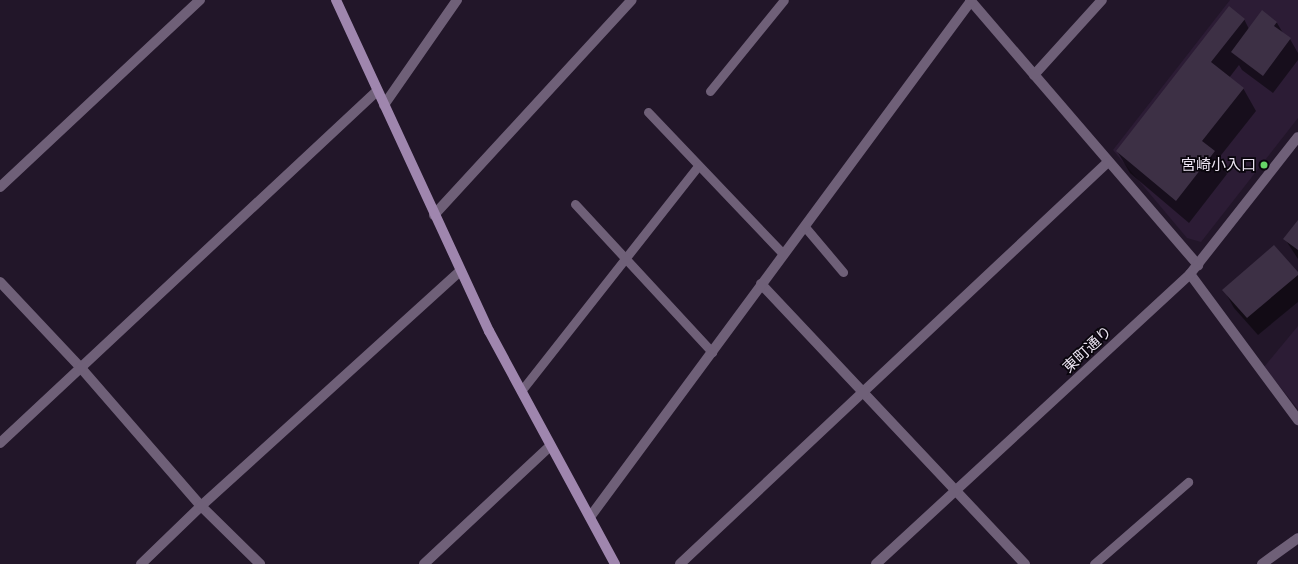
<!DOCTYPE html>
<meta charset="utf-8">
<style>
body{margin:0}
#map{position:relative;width:1298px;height:564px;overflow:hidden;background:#221629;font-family:Commissioner,"Noto Sans JP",sans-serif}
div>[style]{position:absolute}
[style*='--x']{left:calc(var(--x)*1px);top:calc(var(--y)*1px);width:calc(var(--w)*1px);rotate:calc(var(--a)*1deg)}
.built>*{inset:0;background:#2c1c35}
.shadow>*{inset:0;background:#0007}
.building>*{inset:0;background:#3d3045}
.lane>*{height:9px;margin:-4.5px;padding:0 4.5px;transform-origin:4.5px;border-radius:4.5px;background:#6f6078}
.street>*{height:10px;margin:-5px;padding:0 5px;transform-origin:5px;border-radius:5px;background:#6f6078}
.secondary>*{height:10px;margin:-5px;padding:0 5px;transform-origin:5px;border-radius:5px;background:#9f86ae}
.dots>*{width:11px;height:11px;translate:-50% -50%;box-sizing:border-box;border:2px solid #09050c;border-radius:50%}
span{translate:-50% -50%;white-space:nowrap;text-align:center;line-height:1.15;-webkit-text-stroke:3.5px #09050c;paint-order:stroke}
.poi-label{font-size:15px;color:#ebe3f1}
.right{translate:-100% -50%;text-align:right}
.street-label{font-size:15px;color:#ebe3f1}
</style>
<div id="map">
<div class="built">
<div style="clip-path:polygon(1230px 0,1298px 0,1298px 118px,1201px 242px,1187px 238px,1113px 150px)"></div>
<div style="clip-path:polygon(1298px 326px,1298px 409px,1264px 367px)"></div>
</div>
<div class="shadow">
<div style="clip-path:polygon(1262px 12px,1277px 23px,1283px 33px,1290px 39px,1298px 53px,1298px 60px,1273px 93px,1242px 70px,1239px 65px,1229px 78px,1243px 88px,1256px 111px,1218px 159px,1227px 174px,1189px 223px,1130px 173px,1117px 151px,1244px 19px,1249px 29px)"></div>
<div style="clip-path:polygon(1298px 222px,1298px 259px,1285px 239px)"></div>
<div style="clip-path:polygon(1298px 274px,1298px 302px,1258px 335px,1234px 308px,1224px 290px)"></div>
</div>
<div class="building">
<div style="clip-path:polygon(1229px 6px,1245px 19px,1211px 62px,1244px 88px,1202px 141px,1215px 151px,1176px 201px,1116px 151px)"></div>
<div style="clip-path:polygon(1262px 10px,1277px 22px,1274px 26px,1291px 38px,1263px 76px,1231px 52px)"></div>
<div style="clip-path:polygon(1298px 220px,1298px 250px,1283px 239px)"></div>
<div style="clip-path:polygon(1274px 245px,1298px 272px,1298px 275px,1247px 318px,1222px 290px)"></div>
</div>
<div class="lane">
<div style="--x:710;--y:91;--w:117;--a:-50.9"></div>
<div style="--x:648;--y:112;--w:196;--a:46.4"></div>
<div style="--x:575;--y:204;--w:202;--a:47.2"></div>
<div style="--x:805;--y:227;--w:59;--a:49.8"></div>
<div style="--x:521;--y:391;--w:286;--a:-51.8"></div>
<div style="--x:1094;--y:564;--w:125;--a:-41.1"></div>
</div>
<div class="street">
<div style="--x:970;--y:0;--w:350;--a:49.3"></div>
<div style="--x:1034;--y:75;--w:101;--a:-47.8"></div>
<div style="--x:384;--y:105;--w:128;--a:-55.2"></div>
<div style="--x:0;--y:187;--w:274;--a:-43.1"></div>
<div style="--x:434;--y:215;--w:292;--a:-47.4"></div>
<div style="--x:1190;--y:274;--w:182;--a:53.5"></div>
<div style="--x:0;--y:282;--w:118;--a:46.7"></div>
<div style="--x:81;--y:368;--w:183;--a:49"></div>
<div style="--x:201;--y:506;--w:83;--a:44.5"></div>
<div style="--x:761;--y:284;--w:385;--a:46.7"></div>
<div style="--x:0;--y:443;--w:516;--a:-43.04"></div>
<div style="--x:590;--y:517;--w:641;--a:-53.56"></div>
<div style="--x:141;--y:564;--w:83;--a:-44"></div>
<div style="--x:201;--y:506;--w:350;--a:-42.2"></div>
<div style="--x:424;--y:564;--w:173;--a:-43.1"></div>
<div style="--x:680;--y:564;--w:587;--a:-43.21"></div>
<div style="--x:876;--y:564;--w:427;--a:-42.7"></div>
<div style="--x:1190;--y:274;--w:174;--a:-51.8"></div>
<div style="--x:1262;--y:564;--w:44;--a:-35.8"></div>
</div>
<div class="secondary">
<div style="--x:336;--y:0;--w:365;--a:65.2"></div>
<div style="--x:489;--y:331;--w:265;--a:61.6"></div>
</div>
<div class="dots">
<div style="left:1264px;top:165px;background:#66d467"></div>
</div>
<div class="poi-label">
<span class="right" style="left:1256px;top:165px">宮崎小入口</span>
</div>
<div class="street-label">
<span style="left:1087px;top:349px;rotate:-43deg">東町通り</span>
</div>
</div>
